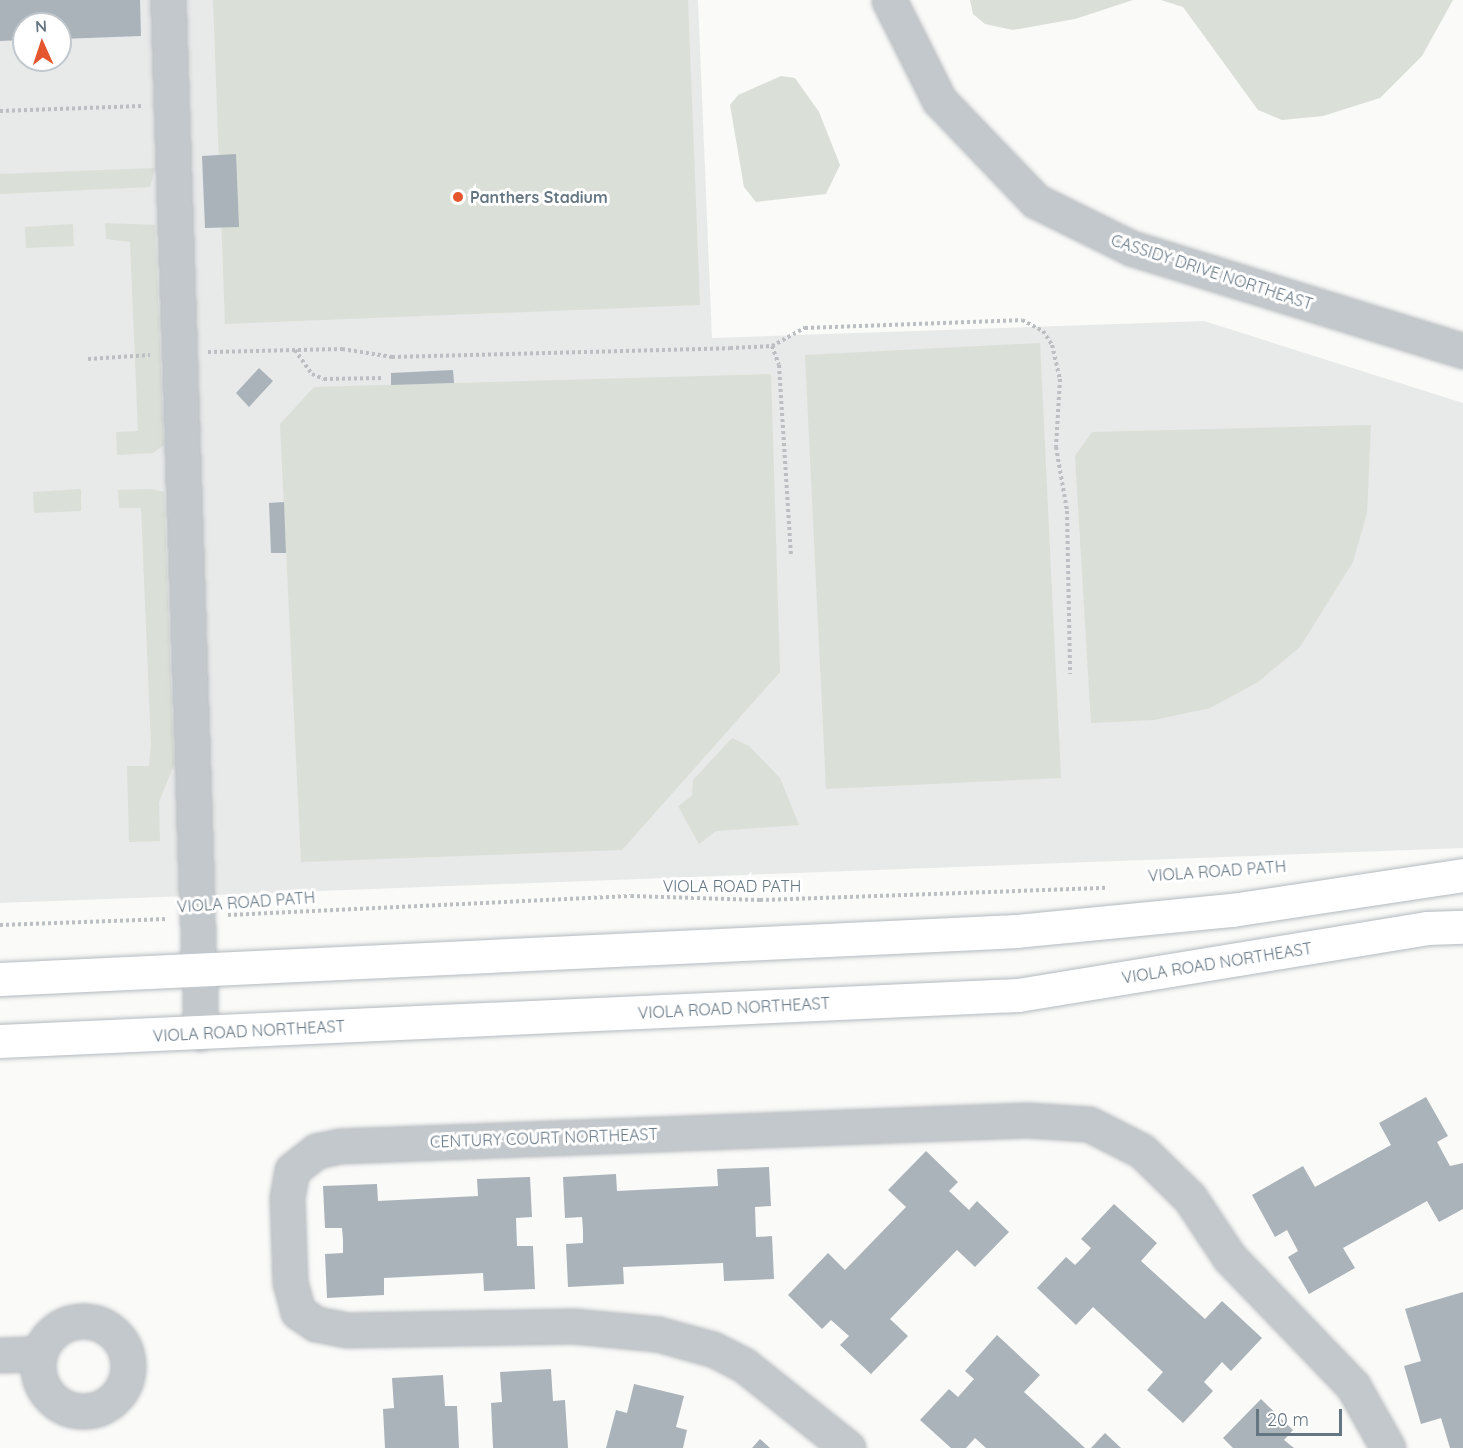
<!DOCTYPE html>
<style>
body{margin:0}
#map{position:relative;width:1463px;height:1448px;overflow:hidden;background:#fafaf8;font-family:Quicksand,sans-serif}
div>[style]{position:absolute}
[style*='--x']{left:calc(var(--x)*1px);top:calc(var(--y)*1px);width:calc(var(--w)*1px);rotate:calc(var(--a)*1deg)}
.built>*{inset:0;background:#e8e9e9}
.green>*{inset:0;background:#dadfd7}
.building>*{inset:0;background:#aab3b9}
.path>*{height:4px;margin-top:-2px;transform-origin:0;background:repeating-linear-gradient(90deg,#bbbfc2 0 3px,transparent 0 6px)}
.roads{filter:drop-shadow(0 0 2px #b5babe) drop-shadow(0 0 2px #b5babe)}
.minor>*{height:33px;margin:-16.5px;padding:0 16.5px;transform-origin:16.5px;border-radius:16.5px;background:#c3c8cc}
.minor>.ring{margin:-16.5px;padding:0;box-sizing:content-box;background:none;border:33px solid #c3c8cc;border-radius:50%}
.major>*{height:33px;margin:-16.5px;padding:0 16.5px;transform-origin:16.5px;border-radius:16.5px;background:#fff}
.dots>*{width:16px;height:16px;translate:-50% -50%;box-sizing:border-box;border:3px solid #fff;border-radius:50%}
span{translate:-50% -50%;white-space:nowrap;text-align:center;line-height:1.15;-webkit-text-stroke:6px #fff;paint-order:stroke}
.poi-label{font-size:16px;color:#657683;font-weight:700}
.left{translate:0 -50%;text-align:left}
.street-label{font-size:16px;color:#657683}
.north{position:absolute;left:12px;top:12px;width:60px;height:60px;box-sizing:border-box;background:#fff;border:2px solid #c1c8cd;border-radius:50%;rotate:357deg;font-size:16px;font-weight:700;line-height:24px;text-align:center;color:#657683}
.north::after{content:'';display:block;margin:auto;width:21px;height:27px;background:#e4572e;clip-path:polygon(50% 0,100% 100%,50% 72%,0 100%)}
.scale{position:absolute;left:1256px;top:1409px;width:86px;height:27px;box-sizing:border-box;border:3px solid #657683;border-top:0;padding-left:8px;font-size:18px;line-height:21px;white-space:nowrap;color:#657683;-webkit-text-stroke:4px #fff;paint-order:stroke}
</style>
<div id="map">
<div class="built">
<div style="clip-path:polygon(evenodd,0 0,698px 0,712px 338px,1204px 321px,1463px 403px,1463px 848px,0 903px,0 0,24px 24px,60px 24px,60px 60px,24px 60px,24px 24px)"></div>
</div>
<div class="green">
<div style="clip-path:polygon(213px 0,688px 0,700px 305px,225px 324px)"></div>
<div style="clip-path:polygon(970px 0,1133px 0,1075px 19px,1013px 30px,985px 24px,973px 14px)"></div>
<div style="clip-path:polygon(1161px 0,1453px 0,1422px 56px,1380px 98px,1323px 116px,1282px 120px,1258px 110px,1183px 7px)"></div>
<div style="clip-path:polygon(781px 76px,795px 78px,819px 112px,840px 165px,826px 194px,756px 202px,744px 187px,730px 105px,738px 95px)"></div>
<div style="clip-path:polygon(155px 168px,150px 187px,0 194px,0 174px)"></div>
<div style="clip-path:polygon(105px 223px,155px 225px,164px 445px,153px 453px,117px 455px,116px 432px,138px 431px,130px 242px,106px 239px)"></div>
<div style="clip-path:polygon(73px 224px,74px 246px,26px 248px,25px 227px)"></div>
<div style="clip-path:polygon(1040px 343px,1061px 778px,826px 789px,805px 355px)"></div>
<div style="clip-path:polygon(771px 374px,780px 672px,622px 850px,301px 862px,280px 424px,314px 387px)"></div>
<div style="clip-path:polygon(1371px 425px,1367px 513px,1353px 562px,1300px 647px,1258px 682px,1210px 708px,1154px 720px,1091px 723px,1075px 456px,1092px 432px)"></div>
<div style="clip-path:polygon(81px 489px,81px 511px,34px 513px,33px 492px)"></div>
<div style="clip-path:polygon(152px 489px,164px 492px,174px 765px,159px 802px,160px 841px,129px 842px,127px 766px,149px 766px,151px 744px,141px 508px,119px 508px,118px 490px)"></div>
<div style="clip-path:polygon(732px 738px,749px 746px,780px 778px,799px 825px,716px 831px,699px 844px,678px 806px,692px 796px,693px 780px)"></div>
</div>
<div class="building">
<div style="clip-path:polygon(0 0,140px 0,141px 36px,60px 39px,60px 24px,24px 24px,24px 40px,0 41px)"></div>
<div style="clip-path:polygon(236px 154px,239px 227px,205px 228px,202px 156px)"></div>
<div style="clip-path:polygon(259px 368px,273px 381px,249px 407px,236px 393px)"></div>
<div style="clip-path:polygon(453px 370px,454px 383px,391px 385px,391px 373px)"></div>
<div style="clip-path:polygon(284px 502px,286px 553px,271px 553px,269px 503px)"></div>
<div style="clip-path:polygon(1426px 1097px,1448px 1136px,1437px 1142px,1450px 1166px,1463px 1163px,1463px 1209px,1439px 1222px,1427px 1201px,1343px 1248px,1355px 1268px,1309px 1294px,1288px 1257px,1298px 1251px,1287px 1230px,1275px 1237px,1252px 1195px,1303px 1166px,1315px 1187px,1391px 1145px,1379px 1123px)"></div>
<div style="clip-path:polygon(926px 1151px,958px 1182px,949px 1191px,969px 1210px,977px 1201px,1009px 1232px,975px 1267px,957px 1250px,890px 1319px,908px 1336px,871px 1374px,840px 1345px,849px 1336px,831px 1320px,822px 1329px,788px 1295px,828px 1253px,845px 1270px,906px 1207px,888px 1190px)"></div>
<div style="clip-path:polygon(769px 1167px,771px 1206px,755px 1207px,756px 1237px,772px 1236px,774px 1279px,724px 1281px,723px 1263px,623px 1267px,624px 1284px,568px 1287px,566px 1244px,583px 1243px,583px 1230px,582px 1217px,565px 1218px,563px 1177px,616px 1174px,617px 1191px,718px 1186px,717px 1169px)"></div>
<div style="clip-path:polygon(530px 1177px,532px 1217px,516px 1218px,517px 1246px,533px 1246px,535px 1289px,484px 1291px,483px 1273px,384px 1278px,384px 1295px,327px 1298px,325px 1254px,343px 1253px,343px 1240px,342px 1228px,325px 1228px,323px 1186px,377px 1184px,378px 1201px,478px 1196px,477px 1179px)"></div>
<div style="clip-path:polygon(1114px 1204px,1157px 1243px,1141px 1261px,1205px 1319px,1222px 1301px,1262px 1338px,1231px 1371px,1222px 1362px,1204px 1382px,1213px 1391px,1183px 1423px,1147px 1390px,1163px 1372px,1093px 1307px,1076px 1325px,1037px 1288px,1066px 1257px,1075px 1265px,1083px 1257px,1091px 1248px,1081px 1239px)"></div>
<div style="clip-path:polygon(1463px 1292px,1463px 1448px,1450px 1448px,1441px 1418px,1421px 1424px,1404px 1366px,1421px 1361px,1405px 1309px)"></div>
<div style="clip-path:polygon(997px 1335px,1040px 1375px,1024px 1392px,1085px 1448px,986px 1448px,975px 1438px,966px 1448px,951px 1448px,920px 1420px,949px 1389px,958px 1397px,974px 1379px,965px 1371px)"></div>
<div style="clip-path:polygon(551px 1369px,553px 1401px,565px 1400px,568px 1448px,493px 1448px,491px 1403px,502px 1402px,500px 1372px)"></div>
<div style="clip-path:polygon(443px 1375px,445px 1406px,457px 1406px,459px 1448px,385px 1448px,383px 1409px,394px 1408px,392px 1378px)"></div>
<div style="clip-path:polygon(634px 1384px,684px 1396px,676px 1427px,687px 1430px,683px 1448px,606px 1448px,616px 1410px,627px 1413px)"></div>
<div style="clip-path:polygon(1261px 1399px,1293px 1430px,1284px 1440px,1294px 1448px,1233px 1448px,1223px 1438px)"></div>
<div style="clip-path:polygon(1105px 1433px,1121px 1448px,1091px 1448px)"></div>
<div style="clip-path:polygon(760px 1439px,770px 1448px,752px 1448px)"></div>
</div>
<div class="path">
<div style="--x:0;--y:111;--w:141;--a:-2"></div>
<div style="--x:772;--y:346;--w:20;--a:70"></div>
<div style="--x:779;--y:365;--w:192;--a:86.4"></div>
<div style="--x:295;--y:350;--w:29;--a:55"></div>
<div style="--x:312;--y:374;--w:13;--a:23"></div>
<div style="--x:324;--y:379;--w:59;--a:-1"></div>
<div style="--x:208;--y:352;--w:134;--a:-1.3"></div>
<div style="--x:342;--y:349;--w:51;--a:9.1"></div>
<div style="--x:392;--y:357;--w:338;--a:-1.5"></div>
<div style="--x:730;--y:348;--w:42;--a:-2.7"></div>
<div style="--x:772;--y:346;--w:38;--a:-29"></div>
<div style="--x:805;--y:328;--w:217;--a:-2.1"></div>
<div style="--x:1022;--y:320;--w:24;--a:28"></div>
<div style="--x:1043;--y:331;--w:17;--a:57"></div>
<div style="--x:1052;--y:345;--w:35;--a:77"></div>
<div style="--x:1060;--y:379;--w:68;--a:93.4"></div>
<div style="--x:1056;--y:447;--w:65;--a:80.2"></div>
<div style="--x:1067;--y:511;--w:163;--a:88.9"></div>
<div style="--x:88;--y:359;--w:62;--a:-3.7"></div>
<div style="--x:228;--y:915;--w:403;--a:-2.7"></div>
<div style="--x:631;--y:896;--w:129;--a:1.8"></div>
<div style="--x:760;--y:900;--w:348;--a:-2"></div>
<div style="--x:0;--y:925;--w:167;--a:-2.1"></div>
</div>
<div class="roads">
<div class="minor">
<div style="--x:168;--y:0;--w:1034;--a:88.17"></div>
<div style="--x:889;--y:0;--w:112;--a:63.4"></div>
<div style="--x:939;--y:100;--w:140;--a:46.2"></div>
<div style="--x:1036;--y:201;--w:106;--a:26.3"></div>
<div style="--x:1131;--y:248;--w:348;--a:17.2"></div>
<div class="ring" style="left:38px;top:1321px;width:57px;height:57px"></div>
<div style="--x:0;--y:1355;--w:38;--a:-2"></div>
<div style="--x:848;--y:1448;--w:133;--a:-141.4"></div>
<div style="--x:744;--y:1365;--w:36;--a:-153"></div>
<div style="--x:712;--y:1349;--w:56;--a:-164.5"></div>
<div style="--x:658;--y:1334;--w:85;--a:-174.6"></div>
<div style="--x:573;--y:1326;--w:226;--a:179"></div>
<div style="--x:347;--y:1330;--w:32;--a:-169"></div>
<div style="--x:316;--y:1324;--w:22;--a:-146"></div>
<div style="--x:298;--y:1312;--w:30;--a:-105"></div>
<div style="--x:290;--y:1283;--w:85;--a:-92"></div>
<div style="--x:287;--y:1198;--w:28;--a:-80"></div>
<div style="--x:292;--y:1170;--w:31;--a:-38"></div>
<div style="--x:316;--y:1151;--w:25;--a:-12"></div>
<div style="--x:340;--y:1146;--w:687;--a:-2.17"></div>
<div style="--x:1027;--y:1120;--w:62;--a:3.7"></div>
<div style="--x:1089;--y:1124;--w:59;--a:27"></div>
<div style="--x:1142;--y:1151;--w:67;--a:44.4"></div>
<div style="--x:1190;--y:1198;--w:71;--a:56.5"></div>
<div style="--x:1229;--y:1257;--w:179;--a:46.1"></div>
<div style="--x:1353;--y:1386;--w:71;--a:60.6"></div>
</div>
<div class="major">
<div style="--x:0;--y:979;--w:1017;--a:-2.7"></div>
<div style="--x:1016;--y:931;--w:217;--a:-5.6"></div>
<div style="--x:1232;--y:910;--w:234;--a:-8.6"></div>
<div style="--x:0;--y:1041;--w:1019;--a:-2.59"></div>
<div style="--x:1018;--y:995;--w:414;--a:-9.3"></div>
<div style="--x:1427;--y:928;--w:36;--a:-2"></div>
</div>
</div>
<div class="dots">
<div style="left:458px;top:197px;background:#e4572e"></div>
</div>
<div class="poi-label">
<span class="left" style="left:470px;top:197px">Panthers Stadium</span>
</div>
<div class="street-label">
<span style="left:1212px;top:272px;rotate:18deg">CASSIDY DRIVE NORTHEAST</span>
<span style="left:1217px;top:871px;rotate:-4deg">VIOLA ROAD PATH</span>
<span style="left:732px;top:886px">VIOLA ROAD PATH</span>
<span style="left:246px;top:902px;rotate:-4deg">VIOLA ROAD PATH</span>
<span style="left:1217px;top:963px;rotate:-9deg">VIOLA ROAD NORTHEAST</span>
<span style="left:734px;top:1008px;rotate:-3deg">VIOLA ROAD NORTHEAST</span>
<span style="left:249px;top:1031px;rotate:-3deg">VIOLA ROAD NORTHEAST</span>
<span style="left:544px;top:1138px;rotate:-2deg">CENTURY COURT NORTHEAST</span>
</div>
<div class="north">N</div>
<div class="scale">20 m</div>
</div>
